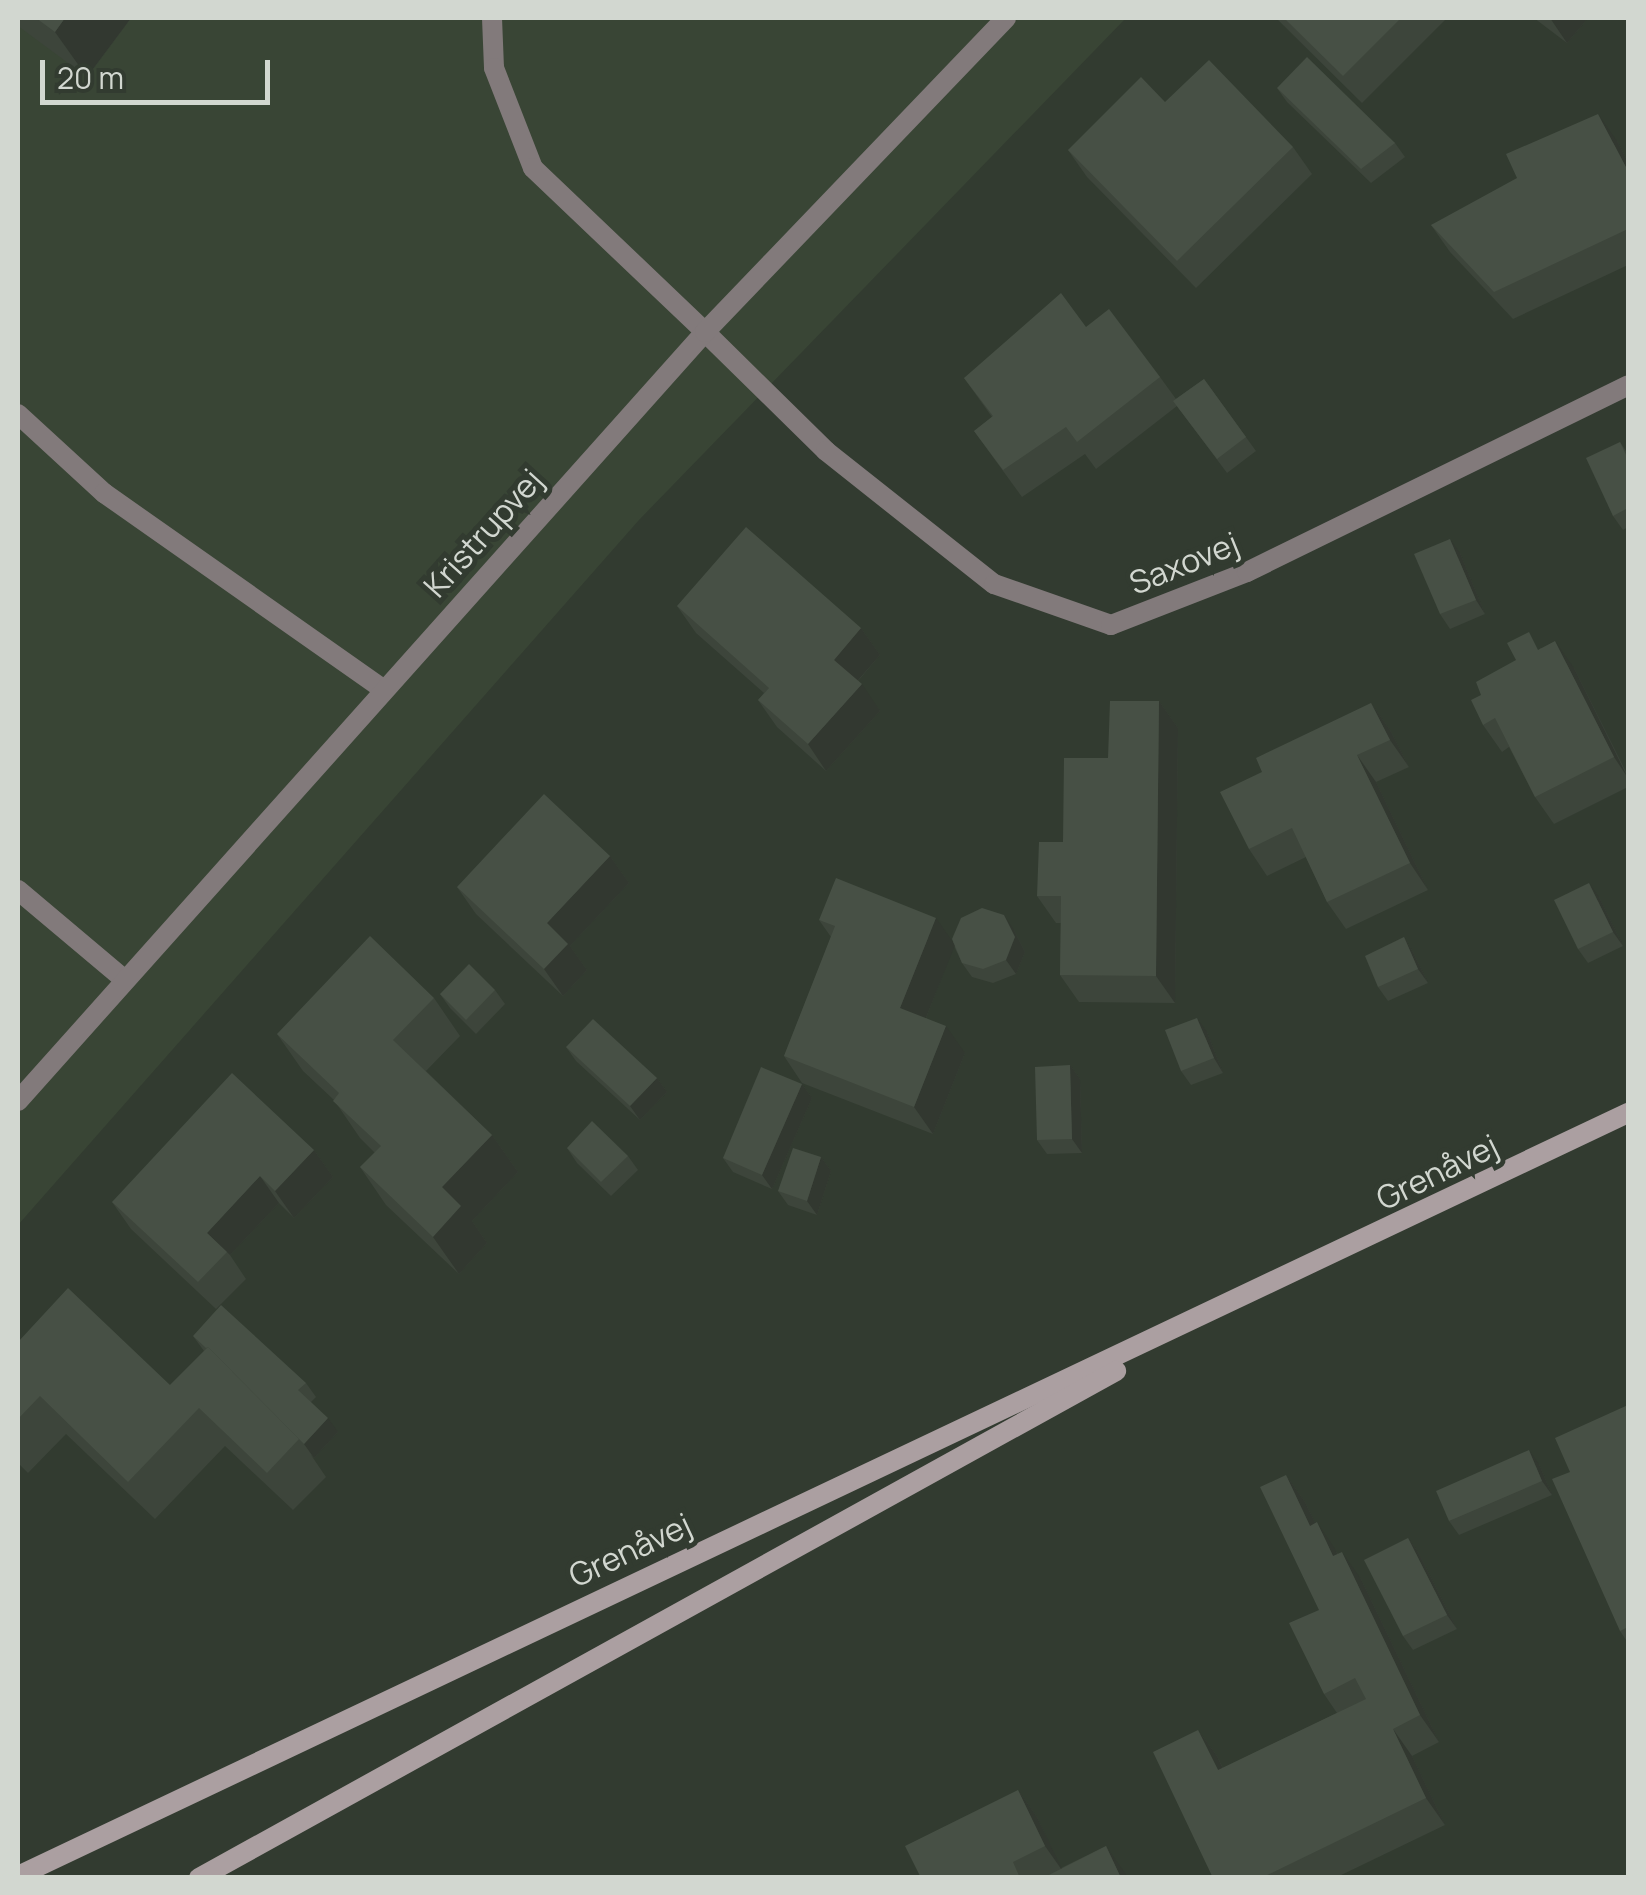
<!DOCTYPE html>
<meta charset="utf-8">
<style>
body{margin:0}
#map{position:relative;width:1646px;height:1895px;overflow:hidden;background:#323b30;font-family:Manrope,sans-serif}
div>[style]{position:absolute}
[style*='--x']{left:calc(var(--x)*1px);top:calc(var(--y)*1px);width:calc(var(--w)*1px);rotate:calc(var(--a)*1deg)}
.built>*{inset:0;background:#394535}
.lane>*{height:20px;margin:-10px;padding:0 10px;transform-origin:10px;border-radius:10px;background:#827a7b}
.street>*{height:20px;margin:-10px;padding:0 10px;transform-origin:10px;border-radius:10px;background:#827a7b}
.secondary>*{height:20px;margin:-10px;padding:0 10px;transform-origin:10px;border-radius:10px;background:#ab9fa1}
.wall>*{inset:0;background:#3d453b}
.shaded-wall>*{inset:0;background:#323830}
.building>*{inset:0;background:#475045}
span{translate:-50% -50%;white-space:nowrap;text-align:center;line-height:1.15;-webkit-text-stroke:10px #323b30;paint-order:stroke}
.street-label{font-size:32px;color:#d2d7d0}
.frame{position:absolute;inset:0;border:20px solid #d2d7d0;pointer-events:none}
.scale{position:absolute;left:40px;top:60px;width:230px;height:45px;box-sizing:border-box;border:5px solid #d2d7d0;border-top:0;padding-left:12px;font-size:30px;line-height:35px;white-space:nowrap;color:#d2d7d0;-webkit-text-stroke:8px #323b30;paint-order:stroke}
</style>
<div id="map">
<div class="built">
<div style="clip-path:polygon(18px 18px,1126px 18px,639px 520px,18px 1225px)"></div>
</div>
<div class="lane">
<div style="--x:492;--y:18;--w:50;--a:87.7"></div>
<div style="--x:494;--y:68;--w:107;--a:68.7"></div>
<div style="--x:533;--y:168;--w:238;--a:43.6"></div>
<div style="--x:18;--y:414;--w:117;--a:42.6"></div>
<div style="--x:104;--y:493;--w:341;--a:35.1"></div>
<div style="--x:18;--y:890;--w:140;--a:40.1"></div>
</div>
<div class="street">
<div style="--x:705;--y:332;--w:170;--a:44.5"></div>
<div style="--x:826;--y:451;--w:214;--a:38.4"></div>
<div style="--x:994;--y:584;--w:124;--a:19.3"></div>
<div style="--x:1111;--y:625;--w:146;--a:-21.3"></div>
<div style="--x:1247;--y:572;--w:424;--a:-26.1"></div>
<div style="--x:18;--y:1101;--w:1031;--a:-48.22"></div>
<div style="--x:705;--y:332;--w:435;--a:-46.2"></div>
</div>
<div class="secondary">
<div style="--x:18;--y:1876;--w:1782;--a:-25.36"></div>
<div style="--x:199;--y:1878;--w:1048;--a:-28.94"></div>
</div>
<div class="wall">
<div style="clip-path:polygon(18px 18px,131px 18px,87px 77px,18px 26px)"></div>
<div style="clip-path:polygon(1276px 18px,1447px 18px,1362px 103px)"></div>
<div style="clip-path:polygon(1534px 18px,1588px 18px,1567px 43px)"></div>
<div style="clip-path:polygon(1277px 88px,1395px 143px,1405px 157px,1371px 183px,1287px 102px)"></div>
<div style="clip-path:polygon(1165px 102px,1293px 147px,1312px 174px,1196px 288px,1087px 177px,1068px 150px)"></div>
<div style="clip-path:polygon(1617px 141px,1628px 162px,1628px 265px,1513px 319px,1450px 252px,1431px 225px)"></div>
<div style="clip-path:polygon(1086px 327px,1160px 377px,1176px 399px,1204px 379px,1256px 451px,1227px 473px,1177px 406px,1096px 469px,1085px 454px,1022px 497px,974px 431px,992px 417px,964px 378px)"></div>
<div style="clip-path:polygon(1620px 442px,1628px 454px,1628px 527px,1623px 530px,1613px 516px)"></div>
<div style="clip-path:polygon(1460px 553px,1485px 614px,1450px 629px,1440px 614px)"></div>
<div style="clip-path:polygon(677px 606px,861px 628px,880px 655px,858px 681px,880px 711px,826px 771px,777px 727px,758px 700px,764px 693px,696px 633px)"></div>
<div style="clip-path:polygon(1541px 648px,1574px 668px,1628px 776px,1628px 787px,1554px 824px,1535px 797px,1509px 747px,1502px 752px,1483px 725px,1481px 695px)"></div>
<div style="clip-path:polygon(1159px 701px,1178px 728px,1175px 1003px,1079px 1002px,1060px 975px,1061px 923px,1056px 923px,1037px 896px,1063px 842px,1108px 758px)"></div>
<div style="clip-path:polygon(1371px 703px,1390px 730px,1409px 767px,1376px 782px,1428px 890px,1346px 929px,1327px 902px,1306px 857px,1267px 876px,1249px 849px,1262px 772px)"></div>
<div style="clip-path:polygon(610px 856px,629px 883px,570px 946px,587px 970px,563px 996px,476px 914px,457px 887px)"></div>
<div style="clip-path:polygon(1599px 897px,1623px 946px,1588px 963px,1578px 949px)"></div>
<div style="clip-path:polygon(819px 920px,953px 942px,1014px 930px,1025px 952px,1016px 974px,993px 983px,972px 977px,962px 963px,954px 946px,926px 1018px,965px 1053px,933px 1134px,802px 1083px,784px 1056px,831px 937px)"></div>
<div style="clip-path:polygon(1404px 937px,1413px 952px,1428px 983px,1388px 1001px,1378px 987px)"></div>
<div style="clip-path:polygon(495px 990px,505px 1004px,476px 1034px,450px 1008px,440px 994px)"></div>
<div style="clip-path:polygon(434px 998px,460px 1036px,426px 1071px,492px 1135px,518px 1172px,472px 1221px,487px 1243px,459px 1274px,386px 1205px,360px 1167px,375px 1153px,360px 1138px,334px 1100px,303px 1071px,277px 1034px)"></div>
<div style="clip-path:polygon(1207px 1032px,1223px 1073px,1191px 1085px,1181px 1071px)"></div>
<div style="clip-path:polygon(566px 1047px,657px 1078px,667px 1092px,640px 1120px,576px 1061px)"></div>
<div style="clip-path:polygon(1070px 1065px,1080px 1079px,1082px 1153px,1047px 1154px,1037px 1140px)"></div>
<div style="clip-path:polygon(802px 1084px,812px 1098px,772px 1189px,733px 1172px,723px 1158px)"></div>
<div style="clip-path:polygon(567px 1148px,628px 1156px,638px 1170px,611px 1196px,577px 1163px)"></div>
<div style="clip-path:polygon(314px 1150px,333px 1177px,294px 1218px,279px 1203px,230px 1255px,246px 1279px,216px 1309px,131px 1229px,112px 1202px)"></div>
<div style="clip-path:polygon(821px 1157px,831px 1171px,817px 1215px,788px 1205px,778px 1191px)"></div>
<div style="clip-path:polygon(193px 1336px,306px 1383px,316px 1397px,311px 1402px,338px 1432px,314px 1458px,311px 1455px,326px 1477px,293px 1510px,225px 1446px,155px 1519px,66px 1434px,28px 1473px,18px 1463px,18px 1342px,170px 1385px,204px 1351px)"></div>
<div style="clip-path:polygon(1628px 1405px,1628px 1643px,1620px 1631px)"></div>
<div style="clip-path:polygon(1539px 1464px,1552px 1495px,1459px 1535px,1449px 1521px)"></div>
<div style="clip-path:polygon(1286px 1475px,1305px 1502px,1315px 1523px,1338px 1554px,1361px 1579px,1439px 1742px,1412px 1756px,1445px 1825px,1335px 1878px,1213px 1878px,1198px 1730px,1217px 1756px,1223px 1768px,1337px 1713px,1324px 1694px,1319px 1610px)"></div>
<div style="clip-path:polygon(1408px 1538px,1418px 1552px,1457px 1629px,1413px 1650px,1403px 1636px)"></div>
<div style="clip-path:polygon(1018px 1790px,1037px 1817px,1061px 1868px,1106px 1846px,1127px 1878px,921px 1878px)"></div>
</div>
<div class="shaded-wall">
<div style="clip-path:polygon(65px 18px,131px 18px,87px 77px,55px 32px)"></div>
<div style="clip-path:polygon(1550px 18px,1588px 18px,1567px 43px)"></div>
<div style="clip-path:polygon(1598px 114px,1617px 141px,1628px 162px,1628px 171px)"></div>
<div style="clip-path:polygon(1450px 539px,1460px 553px,1485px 614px,1476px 600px)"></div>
<div style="clip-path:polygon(861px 628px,880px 655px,853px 686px,834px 660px)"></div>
<div style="clip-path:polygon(1555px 641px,1574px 668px,1628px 778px,1614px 757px)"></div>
<div style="clip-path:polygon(862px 684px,880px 711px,826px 771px,808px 744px)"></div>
<div style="clip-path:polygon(1159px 701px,1178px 728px,1175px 1003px,1156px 976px)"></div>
<div style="clip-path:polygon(1371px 703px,1390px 730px,1409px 767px,1390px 740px)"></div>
<div style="clip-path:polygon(1357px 755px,1376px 782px,1428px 890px,1410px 863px)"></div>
<div style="clip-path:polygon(610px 856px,629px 883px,570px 946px,587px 970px,563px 996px,544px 969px,547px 923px)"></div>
<div style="clip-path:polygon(1589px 883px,1599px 897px,1623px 946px,1613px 932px)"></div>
<div style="clip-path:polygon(1004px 915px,1014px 930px,1025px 952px,1016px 974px,1006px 960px)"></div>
<div style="clip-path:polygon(936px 918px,955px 945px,919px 1035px,900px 1008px)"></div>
<div style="clip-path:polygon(1404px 937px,1413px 952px,1428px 983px,1418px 969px)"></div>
<div style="clip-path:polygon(1197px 1018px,1207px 1032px,1223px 1073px,1214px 1058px)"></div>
<div style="clip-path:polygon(946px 1026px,965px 1053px,933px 1134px,914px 1107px)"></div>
<div style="clip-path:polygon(1070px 1065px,1080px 1079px,1082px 1153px,1072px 1139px)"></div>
<div style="clip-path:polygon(657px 1078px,667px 1092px,640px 1120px,630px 1106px)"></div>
<div style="clip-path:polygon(802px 1084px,812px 1098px,772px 1189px,762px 1175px)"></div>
<div style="clip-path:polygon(492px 1135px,518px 1172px,472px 1221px,487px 1243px,459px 1274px,433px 1237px,442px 1187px)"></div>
<div style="clip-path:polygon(314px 1150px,333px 1177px,294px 1218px,275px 1191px)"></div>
<div style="clip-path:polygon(821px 1157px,831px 1171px,817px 1215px,807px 1201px)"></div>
<div style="clip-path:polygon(260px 1176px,279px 1203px,230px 1255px,207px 1233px)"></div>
<div style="clip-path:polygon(328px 1418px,338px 1432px,314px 1458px,304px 1444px)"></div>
<div style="clip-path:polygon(1529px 1450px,1539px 1464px,1552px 1495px,1542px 1481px)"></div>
<div style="clip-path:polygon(1286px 1475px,1305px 1502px,1329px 1552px,1310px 1526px)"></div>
<div style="clip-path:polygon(1317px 1522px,1335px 1549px,1351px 1583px,1333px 1556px)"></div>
<div style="clip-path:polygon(1408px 1538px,1418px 1552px,1457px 1629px,1447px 1615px)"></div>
<div style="clip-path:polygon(1342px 1552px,1361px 1579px,1439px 1742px,1420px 1715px)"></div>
<div style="clip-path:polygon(1393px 1729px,1412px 1756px,1445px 1825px,1426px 1798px)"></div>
<div style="clip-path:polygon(1198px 1730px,1217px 1756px,1236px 1797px,1218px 1770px)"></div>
<div style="clip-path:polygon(1018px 1790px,1037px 1817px,1064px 1873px,1045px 1846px)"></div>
<div style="clip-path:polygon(1106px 1846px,1125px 1873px,1127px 1878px,1121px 1878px)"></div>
</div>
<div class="building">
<div style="clip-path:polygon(36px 18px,65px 18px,55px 32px)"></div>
<div style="clip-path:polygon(1284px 18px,1401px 18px,1343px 76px)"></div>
<div style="clip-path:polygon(1307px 57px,1395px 143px,1361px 169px,1277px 88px)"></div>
<div style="clip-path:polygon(1209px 60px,1293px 147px,1177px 261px,1068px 150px,1141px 77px,1165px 102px)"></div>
<div style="clip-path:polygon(1598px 114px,1628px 171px,1628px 229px,1494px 292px,1431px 225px,1517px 178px,1506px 154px)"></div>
<div style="clip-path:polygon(1061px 293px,1086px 327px,1109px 309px,1160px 377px,1077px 442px,1066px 427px,1003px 470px,974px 431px,993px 416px,964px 378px)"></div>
<div style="clip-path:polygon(1204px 379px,1246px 437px,1217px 459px,1173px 401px)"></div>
<div style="clip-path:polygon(1620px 442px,1628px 459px,1628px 508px,1613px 516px,1586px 458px)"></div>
<div style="clip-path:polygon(746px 527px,861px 628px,834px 660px,862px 684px,808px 744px,758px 700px,769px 688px,677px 606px)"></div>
<div style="clip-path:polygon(1450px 539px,1476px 600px,1440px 614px,1414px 554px)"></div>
<div style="clip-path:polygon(1529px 632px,1538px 650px,1555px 641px,1614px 757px,1535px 797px,1495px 718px,1483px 725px,1471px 700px,1481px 695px,1476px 682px,1516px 660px,1507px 643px)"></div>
<div style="clip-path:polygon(1110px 701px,1159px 701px,1156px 976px,1060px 975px,1061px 896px,1037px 896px,1039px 842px,1063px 842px,1064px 758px,1108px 758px)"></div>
<div style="clip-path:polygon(1371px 703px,1390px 740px,1357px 755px,1410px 863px,1327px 902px,1292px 828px,1249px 849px,1220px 792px,1262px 772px,1256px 758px)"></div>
<div style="clip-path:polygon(544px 794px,610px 856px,547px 923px,568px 944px,544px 969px,457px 887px)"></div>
<div style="clip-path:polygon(836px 878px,936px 918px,900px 1008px,946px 1026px,914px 1107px,784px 1056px,835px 926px,819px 920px)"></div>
<div style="clip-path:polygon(1589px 883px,1613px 932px,1578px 949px,1554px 900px)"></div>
<div style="clip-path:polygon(982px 908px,1004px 915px,1015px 937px,1006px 960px,983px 969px,962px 963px,952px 939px,961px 918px)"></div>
<div style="clip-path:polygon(370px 936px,434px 998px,393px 1040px,492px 1135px,442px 1187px,461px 1206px,433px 1237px,360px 1167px,381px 1146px,333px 1101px,339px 1093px,277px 1034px)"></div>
<div style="clip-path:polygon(1404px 937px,1418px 969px,1378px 987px,1365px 956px)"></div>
<div style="clip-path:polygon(469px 964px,495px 990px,466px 1020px,440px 994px)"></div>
<div style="clip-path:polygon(1197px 1018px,1214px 1058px,1181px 1071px,1165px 1030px)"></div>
<div style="clip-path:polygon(593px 1019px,657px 1078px,630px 1106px,566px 1047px)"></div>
<div style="clip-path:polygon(1070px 1065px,1072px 1139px,1037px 1140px,1035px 1067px)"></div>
<div style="clip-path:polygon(761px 1067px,802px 1084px,762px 1175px,723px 1158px)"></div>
<div style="clip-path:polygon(232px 1073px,314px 1150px,275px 1191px,260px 1176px,207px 1233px,227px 1252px,198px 1282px,112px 1202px)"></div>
<div style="clip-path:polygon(592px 1121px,628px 1156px,601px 1182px,567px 1148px)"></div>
<div style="clip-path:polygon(793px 1148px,821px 1157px,807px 1201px,778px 1191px)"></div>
<div style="clip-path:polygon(68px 1288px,170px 1385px,208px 1347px,299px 1439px,267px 1473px,199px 1408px,128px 1482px,40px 1396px,18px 1419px,18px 1342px)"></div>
<div style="clip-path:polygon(221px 1305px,306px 1383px,298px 1390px,328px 1418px,304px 1444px,208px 1347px,206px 1348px,193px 1336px)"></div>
<div style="clip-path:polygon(1628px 1405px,1628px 1627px,1620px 1631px,1552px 1479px,1570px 1472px,1555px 1438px)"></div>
<div style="clip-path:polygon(1529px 1450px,1542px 1481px,1449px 1521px,1436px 1491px)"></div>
<div style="clip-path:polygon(1286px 1475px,1310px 1526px,1317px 1522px,1333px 1556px,1342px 1552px,1420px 1715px,1393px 1729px,1426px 1798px,1261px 1878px,1213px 1878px,1153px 1752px,1198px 1730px,1218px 1770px,1366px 1699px,1355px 1678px,1324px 1694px,1289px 1623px,1319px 1610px,1260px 1487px)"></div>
<div style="clip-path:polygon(1408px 1538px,1447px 1615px,1403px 1636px,1364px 1560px)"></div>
<div style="clip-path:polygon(1018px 1790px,1045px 1846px,1013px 1862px,1020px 1878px,921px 1878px,905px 1846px)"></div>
<div style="clip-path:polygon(1106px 1846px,1121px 1878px,1043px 1878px)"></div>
</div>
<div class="street-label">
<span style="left:483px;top:533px;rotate:-48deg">Kristrupvej</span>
<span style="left:1184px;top:563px;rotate:-22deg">Saxovej</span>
<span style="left:1437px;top:1172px;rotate:-26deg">Grenåvej</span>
<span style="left:630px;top:1550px;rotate:-25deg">Grenåvej</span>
</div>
<div class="frame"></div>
<div class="scale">20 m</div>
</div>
